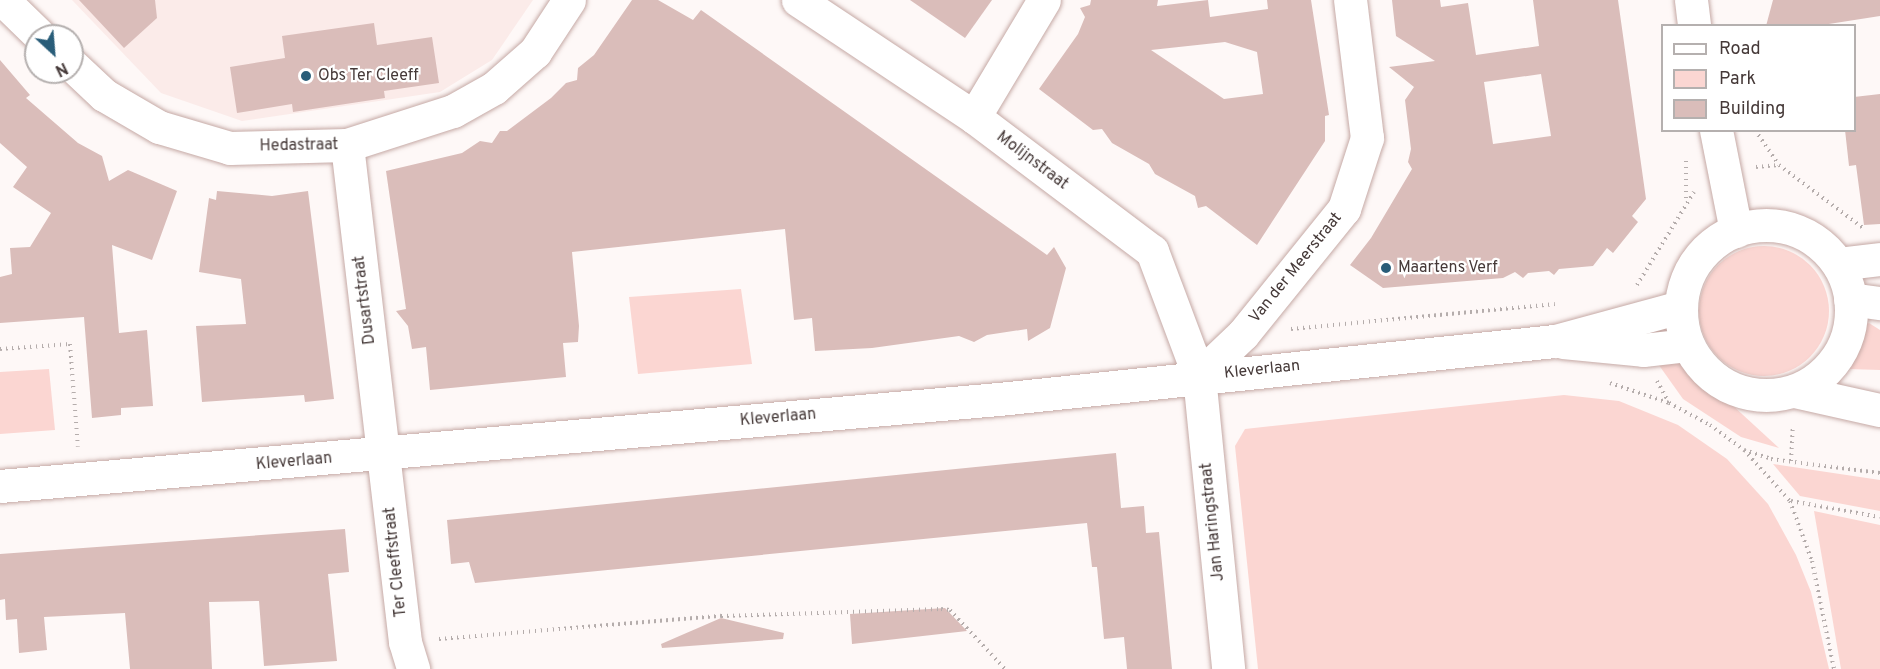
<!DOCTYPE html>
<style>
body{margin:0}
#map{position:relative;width:1880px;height:669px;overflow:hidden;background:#fef8f7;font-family:Overpass,sans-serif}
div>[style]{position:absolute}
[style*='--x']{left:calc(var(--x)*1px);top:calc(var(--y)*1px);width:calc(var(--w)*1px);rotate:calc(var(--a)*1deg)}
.built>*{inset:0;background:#fbebe9}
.green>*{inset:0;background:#fbd6d2}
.round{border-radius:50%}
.building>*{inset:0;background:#dabdba}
.path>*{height:4px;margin-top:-2px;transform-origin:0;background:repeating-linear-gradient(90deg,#b5adac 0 1.5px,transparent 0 6px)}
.roads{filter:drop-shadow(0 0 2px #c5a9a5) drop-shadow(0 0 2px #c5a9a5)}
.minor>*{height:33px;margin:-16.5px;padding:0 16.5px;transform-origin:16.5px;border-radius:16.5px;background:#fff}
.major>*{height:33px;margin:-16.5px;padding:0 16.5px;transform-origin:16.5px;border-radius:16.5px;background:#fff}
.major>.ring{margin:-16.5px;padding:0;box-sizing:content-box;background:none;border:33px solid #fff;border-radius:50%}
.dots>*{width:16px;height:16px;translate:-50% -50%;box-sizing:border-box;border:3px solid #fff;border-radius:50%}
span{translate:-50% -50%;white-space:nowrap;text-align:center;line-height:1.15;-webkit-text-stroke:4.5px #fff;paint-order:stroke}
.poi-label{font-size:16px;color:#453938}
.left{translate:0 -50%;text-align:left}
.street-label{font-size:16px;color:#453938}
.legend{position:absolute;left:1661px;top:24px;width:195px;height:108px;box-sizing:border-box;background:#fff;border:2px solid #b5b0af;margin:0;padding:8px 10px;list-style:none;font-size:18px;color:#453938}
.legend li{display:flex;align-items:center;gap:12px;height:30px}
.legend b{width:30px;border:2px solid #b5b0af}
.north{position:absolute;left:24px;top:24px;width:60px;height:60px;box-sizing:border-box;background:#fff;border:2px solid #b5b0af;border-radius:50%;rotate:154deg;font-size:16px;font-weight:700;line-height:24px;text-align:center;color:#453938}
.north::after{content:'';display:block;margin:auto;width:21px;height:27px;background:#295d79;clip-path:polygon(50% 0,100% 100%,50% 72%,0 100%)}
</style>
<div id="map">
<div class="built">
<div style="clip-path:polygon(72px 0,533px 0,492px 60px,440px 92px,242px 121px,161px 93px)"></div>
</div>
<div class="green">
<div class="round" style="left:1699px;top:246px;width:130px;height:130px"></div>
<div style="clip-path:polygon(741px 289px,752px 364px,638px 374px,629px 297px)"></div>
<div style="clip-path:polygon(1869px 323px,1880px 330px,1880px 370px,1848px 369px,1863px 326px)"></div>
<div style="clip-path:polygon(1669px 359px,1693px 369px,1779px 448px,1741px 437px,1683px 399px,1656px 361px)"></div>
<div style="clip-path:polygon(49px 369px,55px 430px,0 434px,0 372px)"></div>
<div style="clip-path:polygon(1564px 395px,1619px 401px,1678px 425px,1727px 459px,1768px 504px,1796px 555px,1811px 592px,1829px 669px,1258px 669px,1235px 446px,1245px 429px)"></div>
<div style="clip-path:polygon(1773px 464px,1880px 480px,1880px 511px,1800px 496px)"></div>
<div style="clip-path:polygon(1814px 511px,1880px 525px,1880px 669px,1841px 669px)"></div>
</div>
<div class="building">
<div style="clip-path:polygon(79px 0,155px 0,157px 18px,124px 48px)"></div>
<div style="clip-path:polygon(632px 0,658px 0,693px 20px,701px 10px,1047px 255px,1054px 247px,1066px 268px,1050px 328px,1028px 341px,1027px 329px,987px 335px,974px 342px,959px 336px,872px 348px,815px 351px,812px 318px,794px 320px,785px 229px,572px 252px,579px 326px,578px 342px,563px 343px,566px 377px,430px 390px,426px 347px,412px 349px,408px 326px,396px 311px,406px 309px,386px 171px,462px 153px,480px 141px,492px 143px,500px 131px,507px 131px,551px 98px,566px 83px,577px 80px,578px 68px,594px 55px)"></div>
<div style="clip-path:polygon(910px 0,992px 0,965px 38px)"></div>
<div style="clip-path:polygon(evenodd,1091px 0,1158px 0,1157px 6px,1208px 0,1210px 17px,1268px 9px,1267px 0,1311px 0,1329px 115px,1325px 116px,1325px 141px,1257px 245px,1206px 206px,1198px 208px,1195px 196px,1155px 174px,1149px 164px,1112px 143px,1102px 129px,1093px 130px,1039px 89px,1078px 34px,1085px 17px,1080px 8px,1090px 5px,1091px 0,1225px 42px,1257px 52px,1263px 94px,1224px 99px,1151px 50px,1225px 42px)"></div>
<div style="clip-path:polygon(evenodd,1392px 0,1440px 0,1441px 7px,1468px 3px,1476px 55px,1539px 46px,1533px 0,1618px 0,1646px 199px,1632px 216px,1638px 222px,1613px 253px,1607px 248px,1593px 266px,1559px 269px,1554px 275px,1549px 271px,1528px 273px,1523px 278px,1515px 272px,1503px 278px,1383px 288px,1350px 265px,1371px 238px,1412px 169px,1408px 162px,1411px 149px,1405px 100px,1414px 87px,1389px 67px,1435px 61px,1396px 36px,1392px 0,1541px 74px,1551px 136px,1493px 144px,1484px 82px,1541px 74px)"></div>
<div style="clip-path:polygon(1773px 0,1880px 0,1880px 16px,1816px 26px,1766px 26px)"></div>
<div style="clip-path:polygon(374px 23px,377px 45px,432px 37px,439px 83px,384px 91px,385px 98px,293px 112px,292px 104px,237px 113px,230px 67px,285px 58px,282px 36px)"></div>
<div style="clip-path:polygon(0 60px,30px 95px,26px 98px,78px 143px,102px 156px,109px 181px,128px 170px,177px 191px,152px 260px,112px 245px,119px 333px,147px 330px,153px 406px,121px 408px,121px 415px,92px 418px,84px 317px,0 323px,0 277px,12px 274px,10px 248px,30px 247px,51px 213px,13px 187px,27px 167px,0 143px)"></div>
<div style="clip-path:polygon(1880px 94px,1880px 224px,1864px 225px,1856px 165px,1849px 166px,1845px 130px,1854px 130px,1854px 97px)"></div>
<div style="clip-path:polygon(217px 191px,272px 196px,308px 191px,334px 399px,305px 402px,304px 395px,202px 402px,196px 326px,246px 324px,241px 279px,199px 272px,209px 198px,216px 200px)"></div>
<div style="clip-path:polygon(1116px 453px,1121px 508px,1144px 506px,1146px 533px,1159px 532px,1172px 669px,1127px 669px,1124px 637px,1104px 639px,1097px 567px,1092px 567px,1087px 523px,475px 583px,469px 562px,451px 564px,447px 520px)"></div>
<div style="clip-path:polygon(345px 529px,349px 572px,328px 574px,337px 661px,264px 666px,259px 601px,209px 602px,212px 669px,130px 669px,125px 613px,44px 617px,47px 650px,19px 653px,17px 619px,6px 620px,5px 599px,0 600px,0 554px)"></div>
<div style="clip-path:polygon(945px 608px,967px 631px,852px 644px,850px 614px)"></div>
<div style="clip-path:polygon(721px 618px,784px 633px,783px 639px,662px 648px,661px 644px)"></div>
</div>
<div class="path">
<div style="--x:1755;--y:130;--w:42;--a:55.6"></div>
<div style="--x:1779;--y:165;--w:104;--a:36.8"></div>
<div style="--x:1686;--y:161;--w:38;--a:90"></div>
<div style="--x:1756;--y:167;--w:23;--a:-5"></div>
<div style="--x:1637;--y:285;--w:109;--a:-58.5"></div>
<div style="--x:1291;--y:329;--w:265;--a:-5.4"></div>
<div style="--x:0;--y:349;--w:70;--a:-4.1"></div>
<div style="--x:70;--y:344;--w:103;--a:85.6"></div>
<div style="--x:1657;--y:381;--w:25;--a:61"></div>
<div style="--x:1610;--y:383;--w:62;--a:18.7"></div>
<div style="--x:1669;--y:403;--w:47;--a:28.2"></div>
<div style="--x:1710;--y:425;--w:42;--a:36.3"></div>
<div style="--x:1744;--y:450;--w:69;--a:48"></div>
<div style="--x:1790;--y:501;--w:64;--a:69.9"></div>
<div style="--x:1812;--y:561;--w:110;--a:78.5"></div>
<div style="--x:1744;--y:450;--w:28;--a:18"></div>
<div style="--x:1771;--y:459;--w:110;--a:7.3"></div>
<div style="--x:1791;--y:461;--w:36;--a:-87"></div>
<div style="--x:1791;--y:501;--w:90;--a:10.2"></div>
<div style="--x:439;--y:639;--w:283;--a:-4.7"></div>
<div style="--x:721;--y:616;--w:220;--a:-1.8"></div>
<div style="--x:941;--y:609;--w:9;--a:6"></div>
<div style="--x:950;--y:610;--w:81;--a:47"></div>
</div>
<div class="roads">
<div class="minor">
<div style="--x:3;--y:0;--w:52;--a:44.2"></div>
<div style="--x:798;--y:0;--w:211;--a:33.6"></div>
<div style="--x:974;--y:117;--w:223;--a:37"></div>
<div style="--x:1152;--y:251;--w:134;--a:69.4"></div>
<div style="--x:1199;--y:376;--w:294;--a:84.3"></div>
<div style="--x:72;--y:65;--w:44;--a:43.2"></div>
<div style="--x:104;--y:95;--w:64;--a:30.2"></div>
<div style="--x:159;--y:127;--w:74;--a:16.5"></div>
<div style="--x:230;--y:148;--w:117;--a:-1.5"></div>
<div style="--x:347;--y:145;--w:111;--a:-17.8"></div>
<div style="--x:453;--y:111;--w:47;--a:-29.3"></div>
<div style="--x:494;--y:88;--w:55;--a:-41.3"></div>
<div style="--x:535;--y:52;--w:62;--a:-56.8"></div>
<div style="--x:974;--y:117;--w:136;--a:-59.1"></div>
<div style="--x:347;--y:145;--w:500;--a:83.34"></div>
<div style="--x:405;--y:642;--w:28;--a:73"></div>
<div style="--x:1838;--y:264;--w:42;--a:-6.8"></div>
<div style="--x:1199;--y:376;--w:61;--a:-43.7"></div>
<div style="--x:1243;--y:334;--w:161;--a:-51.1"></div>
<div style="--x:1344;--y:209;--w:75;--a:-72.1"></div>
<div style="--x:1367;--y:138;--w:139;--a:-97"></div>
</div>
<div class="major">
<div style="--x:1691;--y:0;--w:26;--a:83"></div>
<div style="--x:1716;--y:130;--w:103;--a:78.8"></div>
<div class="ring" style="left:1681px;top:225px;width:137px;height:137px"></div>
<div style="--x:1850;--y:299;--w:30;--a:8"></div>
<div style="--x:1563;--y:342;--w:80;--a:5.7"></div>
<div style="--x:1643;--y:350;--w:44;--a:-6.5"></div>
<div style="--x:1794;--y:391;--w:88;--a:12.5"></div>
<div style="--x:0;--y:486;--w:1003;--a:-4.98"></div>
<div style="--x:999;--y:399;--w:559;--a:-5.96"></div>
<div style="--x:1555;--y:341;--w:130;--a:-15.2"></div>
</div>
</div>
<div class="dots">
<div style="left:306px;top:76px;background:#295d79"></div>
<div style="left:1386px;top:268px;background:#295d79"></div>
</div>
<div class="poi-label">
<span class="left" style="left:318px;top:76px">Obs Ter Cleeff</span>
<span class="left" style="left:1398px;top:268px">Maartens Verf</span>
</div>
<div class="street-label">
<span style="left:299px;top:146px;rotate:-1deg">Hedastraat</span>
<span style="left:1032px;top:161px;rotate:37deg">Molijnstraat</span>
<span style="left:1296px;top:268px;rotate:-51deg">Van der Meerstraat</span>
<span style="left:365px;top:300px;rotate:-97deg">Dusartstraat</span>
<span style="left:1262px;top:370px;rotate:-6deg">Kleverlaan</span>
<span style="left:778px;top:418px;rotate:-5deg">Kleverlaan</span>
<span style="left:294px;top:462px;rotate:-5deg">Kleverlaan</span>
<span style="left:1213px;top:522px;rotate:-96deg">Jan Haringstraat</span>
<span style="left:396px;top:562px;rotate:-96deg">Ter Cleeffstraat</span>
</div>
<ul class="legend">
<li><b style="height:8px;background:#fff"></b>Road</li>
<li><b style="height:16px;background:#fbd6d2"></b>Park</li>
<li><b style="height:16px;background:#dabdba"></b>Building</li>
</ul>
<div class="north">N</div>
</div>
